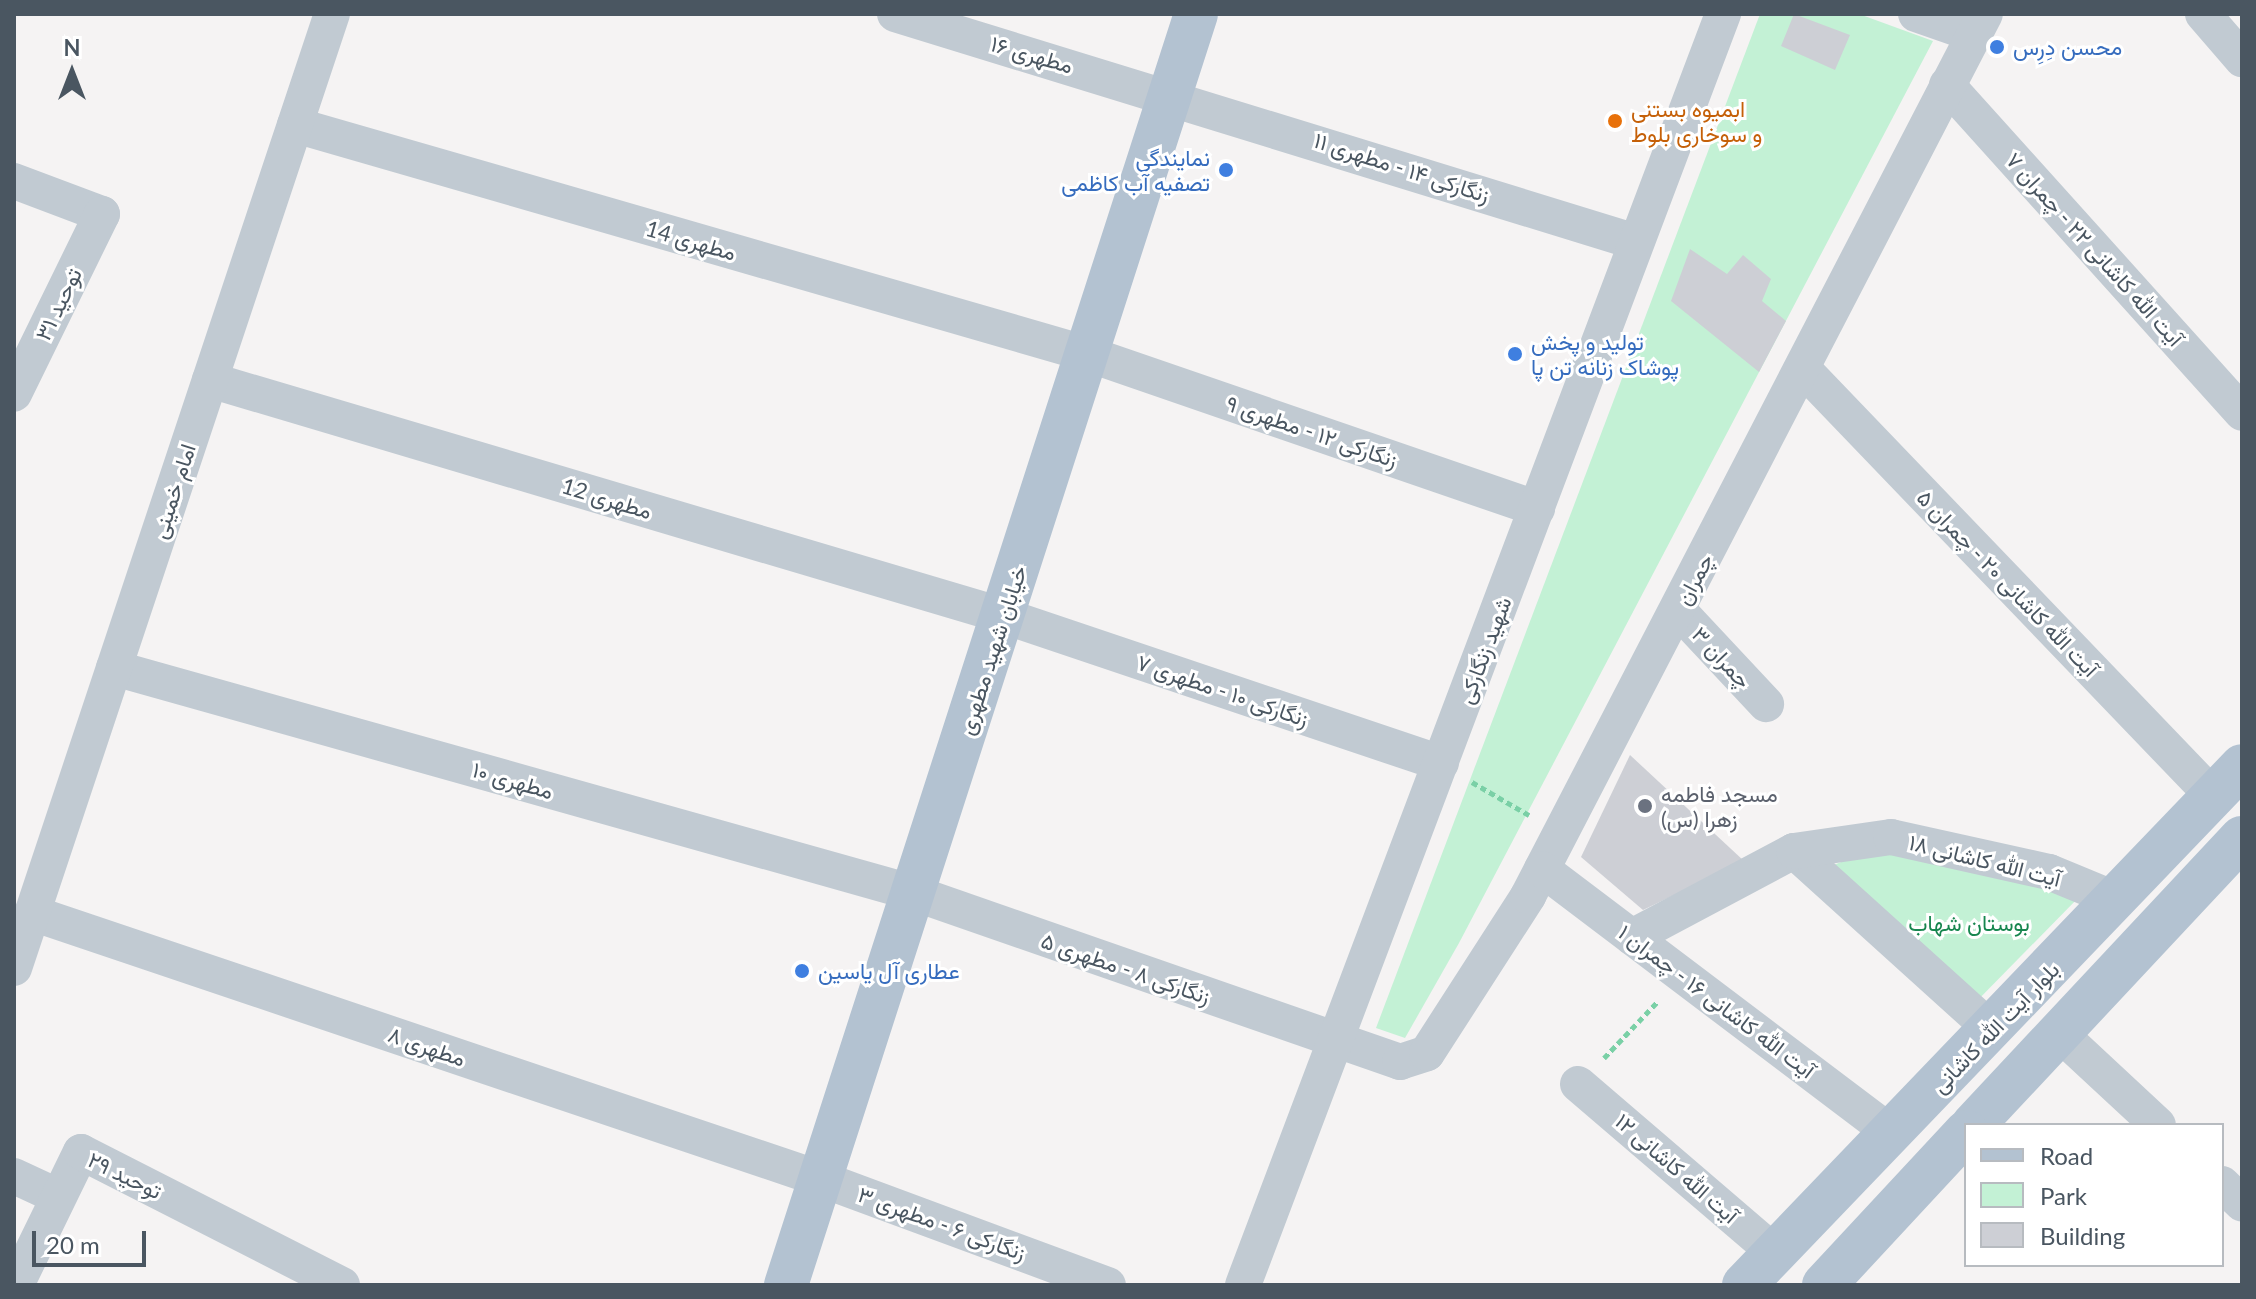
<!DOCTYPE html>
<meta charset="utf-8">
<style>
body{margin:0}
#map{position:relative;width:2256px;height:1299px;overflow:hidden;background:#f5f3f3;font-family:Lato,Vazirmatn,sans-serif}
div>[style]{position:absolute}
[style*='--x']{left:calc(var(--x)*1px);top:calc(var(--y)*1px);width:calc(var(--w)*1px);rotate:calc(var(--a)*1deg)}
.green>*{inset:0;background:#c3f1d5}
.building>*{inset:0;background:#cdcfd5}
.path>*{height:5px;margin-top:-2.5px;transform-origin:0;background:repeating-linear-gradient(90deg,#7ad0a6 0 6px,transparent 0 10px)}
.minor>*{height:36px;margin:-18px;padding:0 18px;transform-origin:18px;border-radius:18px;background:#c1cad2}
.major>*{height:44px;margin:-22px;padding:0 22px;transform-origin:22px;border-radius:22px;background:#b3c2d1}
.dots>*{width:22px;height:22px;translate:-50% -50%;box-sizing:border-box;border:4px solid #fff;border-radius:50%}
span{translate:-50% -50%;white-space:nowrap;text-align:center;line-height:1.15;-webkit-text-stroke:6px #fff;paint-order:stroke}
.shop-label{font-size:22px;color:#366cbe}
.left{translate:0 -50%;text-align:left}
.right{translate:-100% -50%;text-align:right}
.street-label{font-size:22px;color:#4a5661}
.food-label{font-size:22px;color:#c56008}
.worship-label{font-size:22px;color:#5b616d}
.park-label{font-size:22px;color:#17864f}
.frame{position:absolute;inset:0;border:16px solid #4a5661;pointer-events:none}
.legend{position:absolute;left:1964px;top:1123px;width:260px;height:144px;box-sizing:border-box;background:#fff;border:2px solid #b7bbc0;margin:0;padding:10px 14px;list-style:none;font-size:24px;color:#4a5661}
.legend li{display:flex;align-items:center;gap:16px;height:40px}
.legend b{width:40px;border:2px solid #b7bbc0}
.north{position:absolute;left:32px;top:32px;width:80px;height:80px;-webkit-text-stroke:6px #fff;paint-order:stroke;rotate:0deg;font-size:22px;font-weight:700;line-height:32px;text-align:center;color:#4a5661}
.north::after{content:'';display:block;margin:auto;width:28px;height:36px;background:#4a5661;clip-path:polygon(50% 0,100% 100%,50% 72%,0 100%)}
.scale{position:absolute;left:32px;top:1231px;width:114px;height:36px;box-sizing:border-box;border:4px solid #4a5661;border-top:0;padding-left:10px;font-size:24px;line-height:28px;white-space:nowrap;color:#4a5661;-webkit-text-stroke:6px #fff;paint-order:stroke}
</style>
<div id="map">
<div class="green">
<div style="clip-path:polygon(1760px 14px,1859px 14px,1933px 41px,1459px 943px,1405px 1038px,1376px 1028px)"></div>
<div style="clip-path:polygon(1883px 845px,2081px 895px,1971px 1007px,1824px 869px)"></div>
</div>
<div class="building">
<div style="clip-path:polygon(1794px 14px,1850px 35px,1835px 70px,1781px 46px)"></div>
<div style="clip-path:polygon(1690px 249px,1727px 274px,1743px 255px,1771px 279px,1762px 301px,1786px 321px,1759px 372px,1671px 301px)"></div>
<div style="clip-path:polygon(1630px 755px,1744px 861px,1643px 910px,1581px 857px)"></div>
</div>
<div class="path">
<div style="--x:1472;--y:782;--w:66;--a:30.1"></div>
<div style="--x:1604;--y:1058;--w:79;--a:-46.5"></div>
</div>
<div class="minor">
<div style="--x:895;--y:14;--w:775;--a:17.1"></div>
<div style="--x:1916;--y:14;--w:60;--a:19.3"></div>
<div style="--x:2203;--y:14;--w:60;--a:49.1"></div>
<div style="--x:1947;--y:85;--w:441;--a:48"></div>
<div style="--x:295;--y:125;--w:825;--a:16.11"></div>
<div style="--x:1088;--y:354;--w:475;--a:19"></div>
<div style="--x:14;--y:181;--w:94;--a:20.6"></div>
<div style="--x:102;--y:214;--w:200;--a:116.1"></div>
<div style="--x:1804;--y:370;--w:591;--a:46.17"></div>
<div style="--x:210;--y:380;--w:828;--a:16.55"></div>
<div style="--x:1004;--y:616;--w:461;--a:18.6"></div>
<div style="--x:1678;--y:610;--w:129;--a:46.9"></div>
<div style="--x:114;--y:668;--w:828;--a:15.7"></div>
<div style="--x:911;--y:892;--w:518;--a:19.17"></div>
<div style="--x:1400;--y:1062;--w:28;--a:-18"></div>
<div style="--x:1427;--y:1053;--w:187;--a:-57.2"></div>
<div style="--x:1528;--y:896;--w:993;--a:-62.61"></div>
<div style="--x:1794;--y:851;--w:267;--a:42.1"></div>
<div style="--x:1542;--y:869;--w:438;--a:37.1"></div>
<div style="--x:32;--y:913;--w:833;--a:18.63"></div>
<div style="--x:821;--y:1179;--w:306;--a:20.3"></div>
<div style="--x:1632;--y:937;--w:183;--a:-28"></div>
<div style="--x:1794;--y:851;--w:98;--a:-8.2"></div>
<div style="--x:1891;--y:837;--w:162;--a:12.5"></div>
<div style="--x:2049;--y:872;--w:74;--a:22.4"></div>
<div style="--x:14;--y:968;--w:1006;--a:-71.57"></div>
<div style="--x:2059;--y:1033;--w:135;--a:42.9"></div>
<div style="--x:1578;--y:1084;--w:260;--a:40.6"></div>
<div style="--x:14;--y:1176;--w:47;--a:24.9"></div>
<div style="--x:2222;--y:1184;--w:28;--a:44"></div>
<div style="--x:16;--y:1285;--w:148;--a:-64"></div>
<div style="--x:81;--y:1152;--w:293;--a:27"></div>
<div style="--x:1243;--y:1285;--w:1359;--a:-69.31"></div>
</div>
<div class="major">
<div style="--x:1973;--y:1125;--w:393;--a:-46.9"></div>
<div style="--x:786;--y:1285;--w:1335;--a:-72.12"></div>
<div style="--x:1744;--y:1285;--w:719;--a:-46.18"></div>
<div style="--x:1824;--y:1285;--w:209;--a:-47.1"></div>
</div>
<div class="dots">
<div style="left:1997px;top:47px;background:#3f7fe0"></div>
<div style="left:1615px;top:121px;background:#e8710a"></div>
<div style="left:1226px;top:170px;background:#3f7fe0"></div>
<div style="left:1515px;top:354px;background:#3f7fe0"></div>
<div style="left:1645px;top:806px;background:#6b7280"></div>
<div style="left:802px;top:971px;background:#3f7fe0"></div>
</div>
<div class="shop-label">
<span class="left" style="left:2013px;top:47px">محسن دِرِس</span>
<span class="right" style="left:1210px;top:170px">نمایندگی<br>تصفیه آب کاظمی</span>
<span class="left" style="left:1531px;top:354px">تولید و پخش<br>پوشاک زنانه تن پا</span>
<span class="left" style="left:818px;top:971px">عطاری آل یاسین</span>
</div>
<div class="street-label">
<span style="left:1032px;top:54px;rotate:16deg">مطهری ۱۶</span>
<span style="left:1402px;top:167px;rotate:18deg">زنگارکی ۱۴ - مطهری ۱۱</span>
<span style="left:691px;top:240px;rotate:16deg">مطهری 14</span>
<span style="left:2095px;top:249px;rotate:48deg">آیت الله کاشانی ۲۲ - چمران ۷</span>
<span style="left:58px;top:304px;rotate:-64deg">توحید ۳۱</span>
<span style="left:1312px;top:431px;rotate:19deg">زنگارکی ۱۲ - مطهری ۹</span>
<span style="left:173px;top:491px;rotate:-72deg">امام خمینی</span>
<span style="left:607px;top:498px;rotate:17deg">مطهری 12</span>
<span style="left:1694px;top:579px;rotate:-62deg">چمران</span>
<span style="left:2008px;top:583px;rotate:46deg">آیت الله کاشانی ۲۰ - چمران ۵</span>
<span style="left:992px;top:650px;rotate:-72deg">خیابان شهید مطهری</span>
<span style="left:1484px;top:650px;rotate:-69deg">شهید زنگارکی</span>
<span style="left:1722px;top:657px;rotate:47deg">چمران ۳</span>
<span style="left:1223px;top:690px;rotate:19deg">زنگارکی ۱۰ - مطهری ۷</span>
<span style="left:513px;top:780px;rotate:16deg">مطهری ۱۰</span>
<span style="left:1985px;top:860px;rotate:14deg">آیت الله کاشانی ۱۸</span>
<span style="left:1126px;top:968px;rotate:19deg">زنگارکی ۸ - مطهری ۵</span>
<span style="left:1717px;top:1001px;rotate:37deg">آیت الله کاشانی ۱۶ - چمران ۱</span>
<span style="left:1995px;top:1027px;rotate:-46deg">بلوار آیت الله کاشانی</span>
<span style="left:427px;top:1046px;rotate:19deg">مطهری ۸</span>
<span style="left:1677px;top:1168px;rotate:41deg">آیت الله کاشانی ۱۲</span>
<span style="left:125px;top:1175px;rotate:26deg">توحید ۲۹</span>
<span style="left:942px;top:1223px;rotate:20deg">زنگارکی ۶ - مطهری ۳</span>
</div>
<div class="food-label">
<span class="left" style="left:1631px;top:121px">ابمیوه بستنی<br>و ‌سوخاری بلوط</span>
</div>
<div class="worship-label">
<span class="left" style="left:1661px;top:806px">مسجد فاطمه<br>زهرا (س)</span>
</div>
<div class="park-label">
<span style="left:1969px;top:923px">بوستان شهاب</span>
</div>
<div class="frame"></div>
<ul class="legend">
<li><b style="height:10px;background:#b3c2d1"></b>Road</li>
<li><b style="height:22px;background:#c3f1d5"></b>Park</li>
<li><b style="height:22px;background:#cdcfd5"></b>Building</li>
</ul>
<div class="north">N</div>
<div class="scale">20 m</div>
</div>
